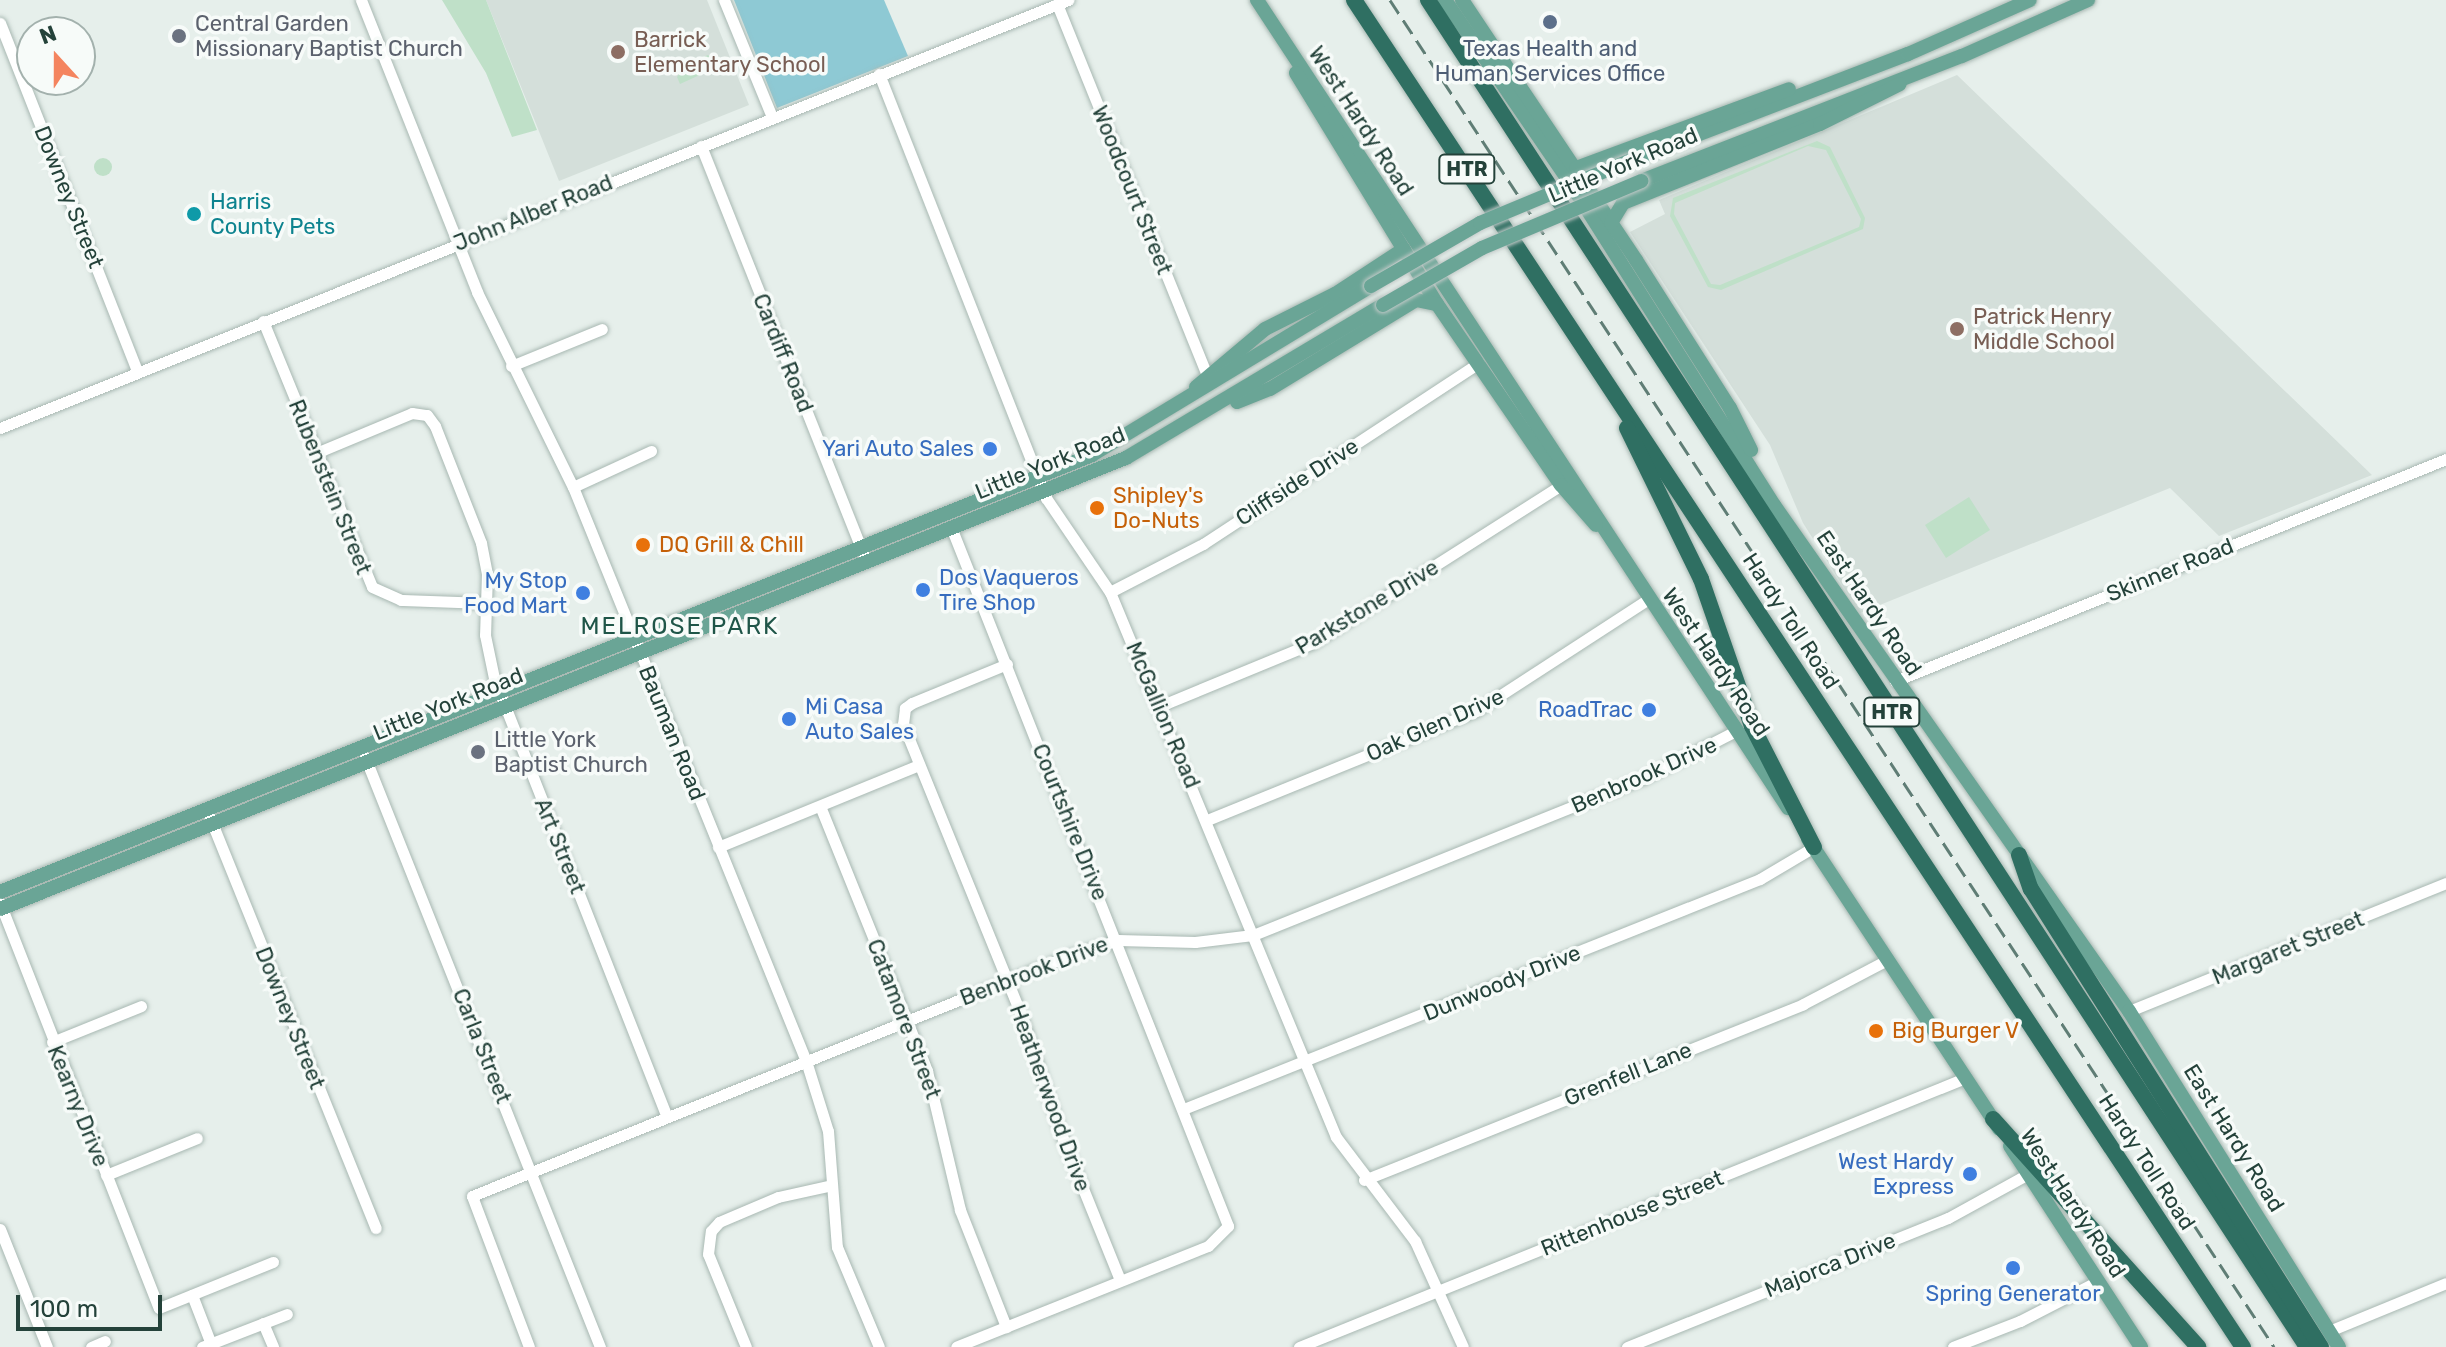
<!DOCTYPE html>
<style>
body{margin:0}
#map{position:relative;width:2446px;height:1347px;overflow:hidden;background:#e6efeb;font-family:Rubik,sans-serif}
div>[style]{position:absolute}
[style*='--x']{left:calc(var(--x)*1px);top:calc(var(--y)*1px);width:calc(var(--w)*1px);rotate:calc(var(--a)*1deg)}
.built>*{inset:0;background:#d4dfda}
.green>*{inset:0;background:#bfe0c8}
.round{border-radius:50%}
.water>*{inset:0;background:#8ec9d4}
.roads{filter:drop-shadow(0 0 2px #a8b8b2) drop-shadow(0 0 2px #a8b8b2)}
.minor>*{height:11px;margin:-5.5px;padding:0 5.5px;transform-origin:5.5px;border-radius:5.5px;background:#fff}
.major>*{height:14px;margin:-7px;padding:0 7px;transform-origin:7px;border-radius:7px;background:#6aa596}
.highway>*{height:16px;margin:-8px;padding:0 8px;transform-origin:8px;border-radius:8px;background:#2f6f62}
.rail>*{height:3px;margin-top:-1.5px;transform-origin:0;background:repeating-linear-gradient(90deg,#5f7d75 0 16px,transparent 0 24px)}
.bridges{filter:drop-shadow(0 0 2px #c2cac8) drop-shadow(0 0 2px #c2cac8)}
.major-bridge>*{height:14px;margin:-7px;padding:0 7px;transform-origin:7px;border-radius:7px;background:#6aa596}
.dots>*{width:22px;height:22px;translate:-50% -50%;box-sizing:border-box;border:4px solid #f7fbf9;border-radius:50%}
span{translate:-50% -50%;white-space:nowrap;text-align:center;line-height:1.15;-webkit-text-stroke:7px #f7fbf9;paint-order:stroke}
.shield-label span{padding:2px 6px;background:#f7fbf9;border:2px solid;border-radius:6px;-webkit-text-stroke-width:0}
.shield-label{font-size:20px;color:#24423a;font-weight:700}
.worship-label{font-size:22px;color:#5b616d}
.left{translate:0 -50%;text-align:left}
.education-label{font-size:22px;color:#785e54}
.service-label{font-size:22px;color:#4e5e75}
.street-label{font-size:22px;color:#24423a}
.culture-label{font-size:22px;color:#0d838f}
.shop-label{font-size:22px;color:#366cbe}
.right{translate:-100% -50%;text-align:right}
.food-label{font-size:22px;color:#c56008}
.neighbourhood-label{font-size:24px;color:#1f5548;letter-spacing:2px}
.north{position:absolute;left:16px;top:16px;width:80px;height:80px;box-sizing:border-box;background:#f7fbf9;border:2px solid #a3b1ad;border-radius:50%;rotate:339deg;font-size:22px;font-weight:700;line-height:32px;text-align:center;color:#24423a}
.north::after{content:'';display:block;margin:auto;width:28px;height:36px;background:#f4845f;clip-path:polygon(50% 0,100% 100%,50% 72%,0 100%)}
.scale{position:absolute;left:16px;top:1295px;width:146px;height:36px;box-sizing:border-box;border:4px solid #24423a;border-top:0;padding-left:10px;font-size:24px;line-height:28px;white-space:nowrap;color:#24423a;-webkit-text-stroke:6px #f7fbf9;paint-order:stroke}
</style>
<div id="map">
<div class="built">
<div style="clip-path:polygon(486px 0,707px 0,749px 105px,559px 181px)"></div>
<div style="clip-path:polygon(1957px 75px,2372px 475px,2219px 536px,2170px 488px,1860px 613px,1803px 523px,1770px 445px,1630px 232px,1665px 214px,1659px 200px)"></div>
</div>
<div class="green">
<div style="clip-path:polygon(442px 0,486px 0,537px 130px,512px 137px,486px 73px)"></div>
<div style="clip-path:polygon(708px 55px,716px 61px,713px 69px,680px 84px,677px 77px,687px 64px)"></div>
<div style="clip-path:polygon(evenodd,1817px 141px,1830px 147px,1865px 218px,1863px 229px,1721px 290px,1708px 287px,1670px 216px,1673px 198px,1817px 141px,1808px 146px,1826px 150px,1861px 219px,1859px 227px,1720px 285px,1711px 284px,1674px 214px,1675px 203px,1808px 146px)"></div>
<div class="round" style="left:94px;top:158px;width:18px;height:18px"></div>
<div style="clip-path:polygon(1969px 497px,1990px 530px,1946px 558px,1925px 525px)"></div>
</div>
<div class="water">
<div style="clip-path:polygon(734px 0,884px 0,908px 56px,777px 108px)"></div>
</div>
<div class="roads">
<div class="minor">
<div style="--x:361;--y:0;--w:314;--a:68.3"></div>
<div style="--x:477;--y:292;--w:217;--a:63.8"></div>
<div style="--x:573;--y:487;--w:619;--a:67.91"></div>
<div style="--x:806;--y:1061;--w:73;--a:72.6"></div>
<div style="--x:828;--y:1131;--w:116;--a:85.6"></div>
<div style="--x:837;--y:1247;--w:108;--a:67.2"></div>
<div style="--x:724;--y:0;--w:126;--a:67.7"></div>
<div style="--x:1057;--y:4;--w:400;--a:68"></div>
<div style="--x:0;--y:23;--w:374;--a:68.5"></div>
<div style="--x:879;--y:74;--w:456;--a:68.5"></div>
<div style="--x:1046;--y:498;--w:114;--a:55.8"></div>
<div style="--x:1110;--y:592;--w:590;--a:67.48"></div>
<div style="--x:1336;--y:1137;--w:131;--a:52.8"></div>
<div style="--x:1415;--y:1241;--w:116;--a:65.6"></div>
<div style="--x:701;--y:146;--w:444;--a:68.3"></div>
<div style="--x:263;--y:321;--w:287;--a:67.7"></div>
<div style="--x:372;--y:587;--w:32;--a:24"></div>
<div style="--x:401;--y:600;--w:86;--a:2"></div>
<div style="--x:511;--y:366;--w:98;--a:-22.1"></div>
<div style="--x:0;--y:428;--w:1151;--a:-21.84"></div>
<div style="--x:316;--y:453;--w:104;--a:-22.6"></div>
<div style="--x:412;--y:413;--w:15;--a:8"></div>
<div style="--x:427;--y:415;--w:14;--a:54"></div>
<div style="--x:435;--y:426;--w:126;--a:68.5"></div>
<div style="--x:481;--y:543;--w:31;--a:79"></div>
<div style="--x:487;--y:573;--w:62;--a:91.8"></div>
<div style="--x:485;--y:635;--w:44;--a:78.2"></div>
<div style="--x:494;--y:678;--w:469;--a:68.5"></div>
<div style="--x:573;--y:487;--w:86;--a:-24.8"></div>
<div style="--x:951;--y:527;--w:752;--a:68.38"></div>
<div style="--x:1228;--y:1226;--w:28;--a:135"></div>
<div style="--x:1208;--y:1246;--w:271;--a:158.2"></div>
<div style="--x:1110;--y:592;--w:105;--a:-27.3"></div>
<div style="--x:1203;--y:544;--w:330;--a:-33.3"></div>
<div style="--x:1007;--y:664;--w:103;--a:157.7"></div>
<div style="--x:912;--y:703;--w:9;--a:144"></div>
<div style="--x:905;--y:708;--w:16;--a:97"></div>
<div style="--x:903;--y:724;--w:311;--a:67.9"></div>
<div style="--x:1020;--y:1012;--w:134;--a:71.3"></div>
<div style="--x:1063;--y:1139;--w:152;--a:68"></div>
<div style="--x:1895;--y:681;--w:594;--a:-21.94"></div>
<div style="--x:1160;--y:706;--w:165;--a:-22.4"></div>
<div style="--x:1313;--y:643;--w:294;--a:-32.5"></div>
<div style="--x:365;--y:757;--w:635;--a:68.28"></div>
<div style="--x:820;--y:806;--w:286;--a:68"></div>
<div style="--x:927;--y:1071;--w:143;--a:76.6"></div>
<div style="--x:960;--y:1210;--w:126;--a:68.5"></div>
<div style="--x:206;--y:808;--w:453;--a:68"></div>
<div style="--x:1207;--y:820;--w:290;--a:-22.1"></div>
<div style="--x:1476;--y:711;--w:204;--a:-33"></div>
<div style="--x:718;--y:847;--w:217;--a:-22.2"></div>
<div style="--x:0;--y:903;--w:435;--a:68.6"></div>
<div style="--x:159;--y:1308;--w:123;--a:-22"></div>
<div style="--x:2129;--y:1011;--w:342;--a:-22"></div>
<div style="--x:52;--y:1042;--w:96;--a:-22"></div>
<div style="--x:1186;--y:1108;--w:618;--a:-21.75"></div>
<div style="--x:1760;--y:879;--w:63;--a:-30.7"></div>
<div style="--x:106;--y:1175;--w:98;--a:-22.1"></div>
<div style="--x:1364;--y:1180;--w:473;--a:-21.8"></div>
<div style="--x:1803;--y:1004;--w:95;--a:-27.6"></div>
<div style="--x:0;--y:1229;--w:127;--a:68.3"></div>
<div style="--x:192;--y:1295;--w:53;--a:68.8"></div>
<div style="--x:263;--y:1323;--w:26;--a:67"></div>
<div style="--x:2329;--y:1331;--w:126;--a:-22.3"></div>
<div style="--x:91;--y:1347;--w:15;--a:-23"></div>
<div style="--x:202;--y:1347;--w:91;--a:-21.2"></div>
<div style="--x:529;--y:1347;--w:161;--a:-110.7"></div>
<div style="--x:472;--y:1196;--w:643;--a:-21.93"></div>
<div style="--x:1068;--y:956;--w:52;--a:-17.7"></div>
<div style="--x:1118;--y:940;--w:77;--a:1.5"></div>
<div style="--x:1195;--y:942;--w:58;--a:-6.9"></div>
<div style="--x:1253;--y:935;--w:419;--a:-21.9"></div>
<div style="--x:1642;--y:779;--w:106;--a:-27.1"></div>
<div style="--x:746;--y:1347;--w:100;--a:-112.2"></div>
<div style="--x:708;--y:1254;--w:23;--a:-83"></div>
<div style="--x:711;--y:1231;--w:12;--a:-48"></div>
<div style="--x:719;--y:1222;--w:64;--a:-23"></div>
<div style="--x:778;--y:1197;--w:55;--a:-12.5"></div>
<div style="--x:1299;--y:1347;--w:718;--a:-21.99"></div>
<div style="--x:1627;--y:1347;--w:346;--a:-21.9"></div>
<div style="--x:1948;--y:1218;--w:91;--a:-28.8"></div>
<div style="--x:1953;--y:1347;--w:72;--a:-21.2"></div>
<div style="--x:2020;--y:1321;--w:88;--a:-27.1"></div>
</div>
<div class="major">
<div style="--x:1257;--y:0;--w:967;--a:56.69"></div>
<div style="--x:1445;--y:0;--w:223;--a:55.6"></div>
<div style="--x:1571;--y:184;--w:380;--a:57.7"></div>
<div style="--x:1774;--y:505;--w:618;--a:54.95"></div>
<div style="--x:2129;--y:1011;--w:396;--a:58"></div>
<div style="--x:1462;--y:0;--w:313;--a:56.2"></div>
<div style="--x:1636;--y:260;--w:175;--a:57.6"></div>
<div style="--x:1730;--y:408;--w:47;--a:63.4"></div>
<div style="--x:1296;--y:73;--w:271;--a:58.6"></div>
<div style="--x:1437;--y:304;--w:219;--a:55.6"></div>
<div style="--x:1561;--y:485;--w:53;--a:48.8"></div>
<div style="--x:1629;--y:161;--w:299;--a:-21"></div>
<div style="--x:1908;--y:54;--w:133;--a:-23.9"></div>
<div style="--x:1576;--y:168;--w:227;--a:-20.3"></div>
<div style="--x:1641;--y:181;--w:344;--a:-21.3"></div>
<div style="--x:1962;--y:56;--w:138;--a:-24"></div>
<div style="--x:1611;--y:223;--w:23;--a:-59"></div>
<div style="--x:1623;--y:203;--w:212;--a:-21.9"></div>
<div style="--x:1820;--y:124;--w:89;--a:-26.6"></div>
<div style="--x:1196;--y:387;--w:90;--a:-40"></div>
<div style="--x:1265;--y:329;--w:78;--a:-26.6"></div>
<div style="--x:1335;--y:294;--w:82;--a:-33.1"></div>
<div style="--x:1237;--y:402;--w:35;--a:-22"></div>
<div style="--x:1270;--y:389;--w:171;--a:-31.4"></div>
<div style="--x:1416;--y:300;--w:21;--a:11"></div>
<div style="--x:1808;--y:839;--w:347;--a:56.6"></div>
<div style="--x:0;--y:892;--w:1176;--a:-21.81"></div>
<div style="--x:1092;--y:455;--w:326;--a:-31.2"></div>
<div style="--x:0;--y:909;--w:1213;--a:-21.83"></div>
<div style="--x:1126;--y:458;--w:299;--a:-30.8"></div>
<div style="--x:2010;--y:1146;--w:240;--a:56.9"></div>
</div>
<div class="highway">
<div style="--x:1354;--y:0;--w:1614;--a:56.58"></div>
<div style="--x:1428;--y:0;--w:1608;--a:56.87"></div>
<div style="--x:1627;--y:428;--w:168;--a:63.9"></div>
<div style="--x:1701;--y:579;--w:156;--a:70.9"></div>
<div style="--x:1752;--y:726;--w:136;--a:62.9"></div>
<div style="--x:2019;--y:855;--w:36;--a:71"></div>
<div style="--x:2031;--y:889;--w:542;--a:57.66"></div>
<div style="--x:1993;--y:1119;--w:307;--a:48"></div>
</div>
</div>
<div class="rail">
<div style="--x:1390;--y:0;--w:1611;--a:56.72"></div>
</div>
<div class="bridges">
<div class="major-bridge">
<div style="--x:1371;--y:286;--w:126;--a:-30"></div>
<div style="--x:1480;--y:223;--w:161;--a:-22.6"></div>
<div style="--x:1383;--y:305;--w:114;--a:-29.9"></div>
<div style="--x:1482;--y:248;--w:173;--a:-22.8"></div>
</div>
</div>
<div class="dots">
<div style="left:1550px;top:22px;background:#5c6f8a"></div>
<div style="left:179px;top:36px;background:#6b7280"></div>
<div style="left:618px;top:52px;background:#8d6e63"></div>
<div style="left:194px;top:214px;background:#0f9aa8"></div>
<div style="left:1957px;top:329px;background:#8d6e63"></div>
<div style="left:990px;top:449px;background:#3f7fe0"></div>
<div style="left:1097px;top:508px;background:#e8710a"></div>
<div style="left:643px;top:545px;background:#e8710a"></div>
<div style="left:923px;top:590px;background:#3f7fe0"></div>
<div style="left:583px;top:593px;background:#3f7fe0"></div>
<div style="left:1649px;top:710px;background:#3f7fe0"></div>
<div style="left:789px;top:719px;background:#3f7fe0"></div>
<div style="left:478px;top:752px;background:#6b7280"></div>
<div style="left:1876px;top:1031px;background:#e8710a"></div>
<div style="left:1970px;top:1174px;background:#3f7fe0"></div>
<div style="left:2013px;top:1268px;background:#3f7fe0"></div>
</div>
<div class="shield-label">
<span style="left:1467px;top:169px">HTR</span>
<span style="left:1892px;top:712px">HTR</span>
</div>
<div class="worship-label">
<span class="left" style="left:195px;top:36px">Central Garden<br>Missionary Baptist Church</span>
<span class="left" style="left:494px;top:752px">Little York<br>Baptist Church</span>
</div>
<div class="education-label">
<span class="left" style="left:634px;top:52px">Barrick<br>Elementary School</span>
<span class="left" style="left:1973px;top:329px">Patrick Henry<br>Middle School</span>
</div>
<div class="service-label">
<span style="left:1550px;top:61px">Texas Health and<br>Human Services Office</span>
</div>
<div class="street-label">
<span style="left:1361px;top:121px;rotate:57deg">West Hardy Road</span>
<span style="left:1623px;top:165px;rotate:-23deg">Little York Road</span>
<span style="left:1132px;top:190px;rotate:68deg">Woodcourt Street</span>
<span style="left:69px;top:197px;rotate:68deg">Downey Street</span>
<span style="left:533px;top:213px;rotate:-22deg">John Alber Road</span>
<span style="left:783px;top:353px;rotate:68deg">Cardiff Road</span>
<span style="left:1050px;top:463px;rotate:-22deg">Little York Road</span>
<span style="left:1297px;top:482px;rotate:-33deg">Cliffside Drive</span>
<span style="left:330px;top:487px;rotate:68deg">Rubenstein Street</span>
<span style="left:2170px;top:570px;rotate:-22deg">Skinner Road</span>
<span style="left:1869px;top:603px;rotate:56deg">East Hardy Road</span>
<span style="left:1367px;top:607px;rotate:-31deg">Parkstone Drive</span>
<span style="left:1791px;top:621px;rotate:57deg">Hardy Toll Road</span>
<span style="left:1716px;top:662px;rotate:56deg">West Hardy Road</span>
<span style="left:448px;top:704px;rotate:-22deg">Little York Road</span>
<span style="left:1163px;top:715px;rotate:67deg">McGallion Road</span>
<span style="left:1435px;top:725px;rotate:-24deg">Oak Glen Drive</span>
<span style="left:672px;top:733px;rotate:68deg">Bauman Road</span>
<span style="left:1644px;top:775px;rotate:-24deg">Benbrook Drive</span>
<span style="left:1070px;top:822px;rotate:68deg">Courtshire Drive</span>
<span style="left:560px;top:846px;rotate:68deg">Art Street</span>
<span style="left:2288px;top:948px;rotate:-22deg">Margaret Street</span>
<span style="left:1034px;top:971px;rotate:-21deg">Benbrook Drive</span>
<span style="left:1502px;top:983px;rotate:-22deg">Dunwoody Drive</span>
<span style="left:290px;top:1018px;rotate:68deg">Downey Street</span>
<span style="left:904px;top:1019px;rotate:69deg">Catamore Street</span>
<span style="left:482px;top:1046px;rotate:68deg">Carla Street</span>
<span style="left:1628px;top:1074px;rotate:-22deg">Grenfell Lane</span>
<span style="left:1050px;top:1098px;rotate:70deg">Heatherwood Drive</span>
<span style="left:78px;top:1106px;rotate:68deg">Kearny Drive</span>
<span style="left:2234px;top:1138px;rotate:58deg">East Hardy Road</span>
<span style="left:2147px;top:1162px;rotate:57deg">Hardy Toll Road</span>
<span style="left:2073px;top:1203px;rotate:57deg">West Hardy Road</span>
<span style="left:1632px;top:1213px;rotate:-22deg">Rittenhouse Street</span>
<span style="left:1830px;top:1265px;rotate:-22deg">Majorca Drive</span>
</div>
<div class="culture-label">
<span class="left" style="left:210px;top:214px">Harris<br>County Pets</span>
</div>
<div class="shop-label">
<span class="right" style="left:974px;top:449px">Yari Auto Sales</span>
<span class="left" style="left:939px;top:590px">Dos Vaqueros<br>Tire Shop</span>
<span class="right" style="left:567px;top:593px">My Stop<br>Food Mart</span>
<span class="left" style="left:805px;top:719px">Mi Casa<br>Auto Sales</span>
<span class="right" style="left:1633px;top:710px">RoadTrac</span>
<span class="right" style="left:1954px;top:1174px">West Hardy<br>Express</span>
<span style="left:2013px;top:1294px">Spring Generator</span>
</div>
<div class="food-label">
<span class="left" style="left:1113px;top:508px">Shipley's<br>Do-Nuts</span>
<span class="left" style="left:659px;top:545px">DQ Grill &amp; Chill</span>
<span class="left" style="left:1892px;top:1031px">Big Burger V</span>
</div>
<div class="neighbourhood-label">
<span style="left:680px;top:627px">MELROSE PARK</span>
</div>
<div class="north">N</div>
<div class="scale">100 m</div>
</div>
